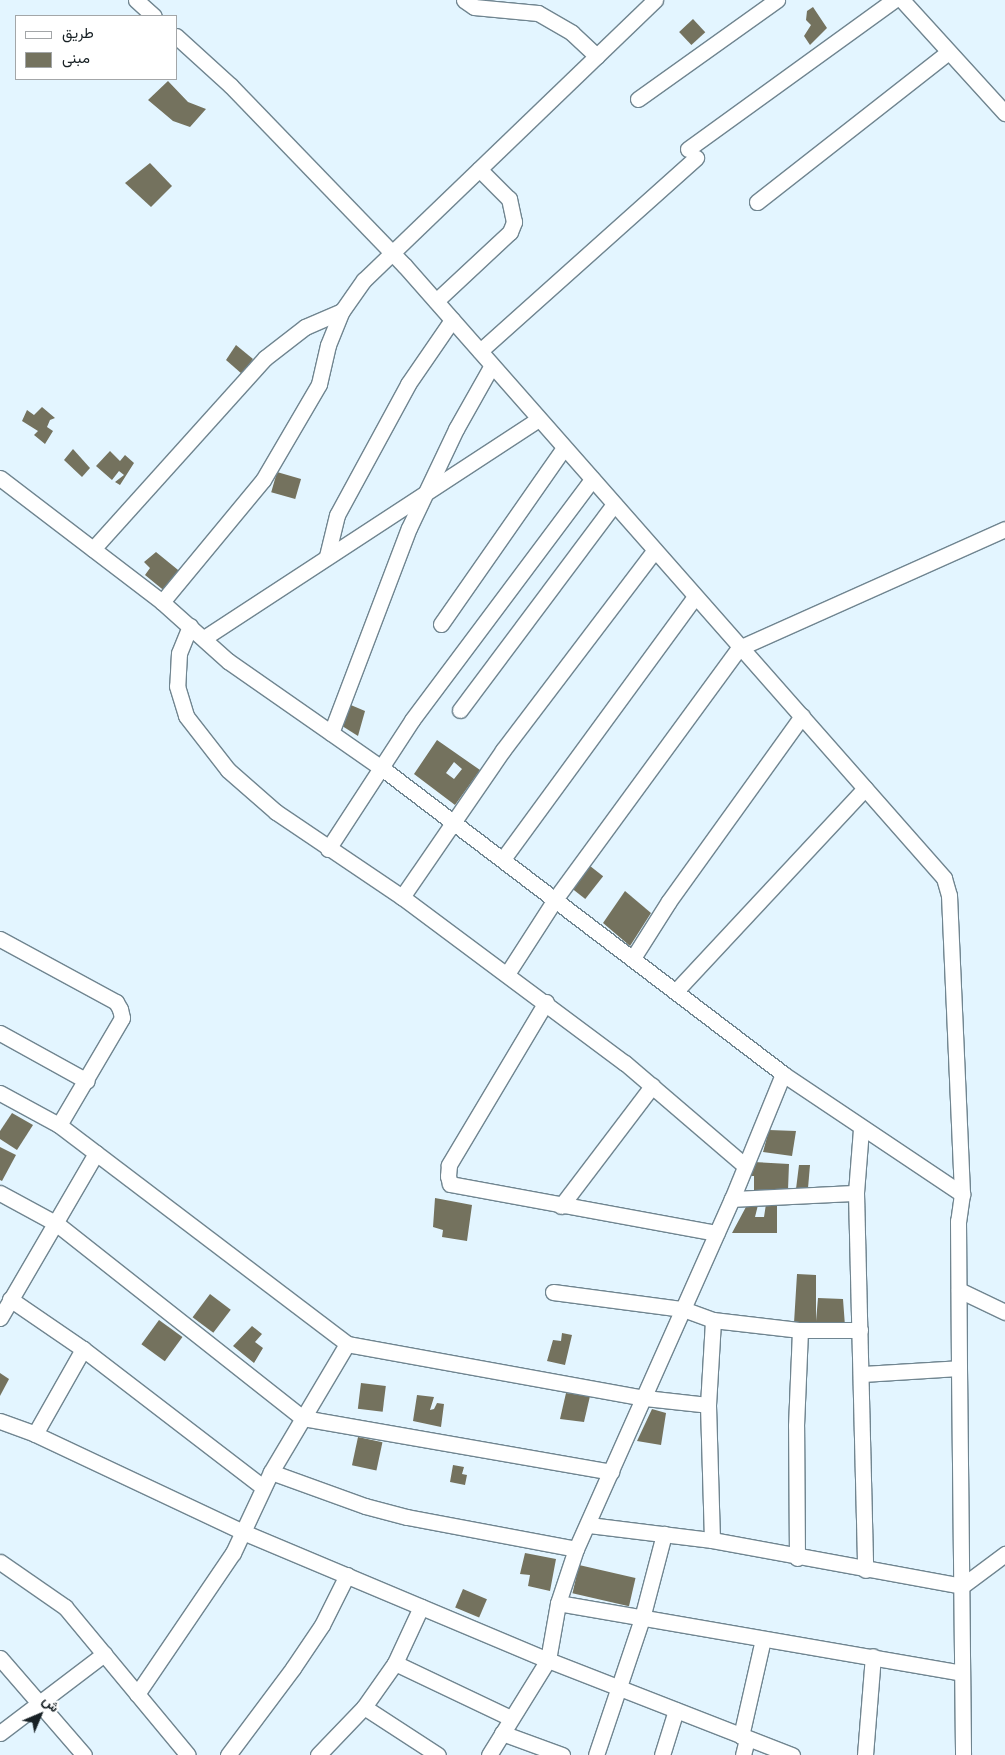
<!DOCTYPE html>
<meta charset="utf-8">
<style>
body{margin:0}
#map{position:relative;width:1005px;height:1755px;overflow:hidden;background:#e3f5ff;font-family:"Source Sans 3",Vazirmatn,sans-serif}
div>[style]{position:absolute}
.building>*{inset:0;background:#74725e;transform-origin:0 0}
.roads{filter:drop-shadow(1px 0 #708590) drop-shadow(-1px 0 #708590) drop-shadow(0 1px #708590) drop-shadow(0 -1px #708590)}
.minor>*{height:15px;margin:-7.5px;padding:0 7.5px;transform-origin:7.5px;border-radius:7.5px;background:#fff}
span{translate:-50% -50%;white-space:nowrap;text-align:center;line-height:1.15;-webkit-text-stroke:5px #fff;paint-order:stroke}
.legend{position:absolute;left:15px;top:15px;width:162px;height:65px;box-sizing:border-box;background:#fff;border:1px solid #a3a6a8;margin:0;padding:6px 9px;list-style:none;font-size:15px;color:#182125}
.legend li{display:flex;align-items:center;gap:10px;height:25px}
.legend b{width:25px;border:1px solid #a3a6a8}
.north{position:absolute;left:15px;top:1690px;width:50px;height:50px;-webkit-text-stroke:4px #fff;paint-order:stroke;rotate:45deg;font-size:14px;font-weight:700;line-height:20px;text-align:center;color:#182125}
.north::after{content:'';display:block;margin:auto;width:18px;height:22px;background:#182125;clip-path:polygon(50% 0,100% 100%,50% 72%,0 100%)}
</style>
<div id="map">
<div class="building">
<div style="clip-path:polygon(813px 7px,827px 28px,810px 45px,804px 36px,811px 25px,806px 20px,807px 11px)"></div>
<div style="left:693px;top:19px;width:18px;height:19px;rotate:47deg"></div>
<div style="clip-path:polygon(168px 81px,188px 102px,206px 109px,190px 127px,173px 121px,148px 100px)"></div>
<div style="clip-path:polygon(150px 163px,172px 186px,151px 207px,125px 183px)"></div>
<div style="clip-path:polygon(236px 345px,253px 359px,242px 374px,226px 360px)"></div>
<div style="clip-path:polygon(42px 407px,55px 418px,50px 420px,47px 427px,53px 431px,45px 444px,34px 435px,38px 431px,22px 421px,27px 410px,34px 415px)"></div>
<div style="clip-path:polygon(73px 449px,90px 468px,82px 477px,64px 460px)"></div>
<div style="clip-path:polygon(110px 451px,120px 461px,125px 455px,134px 463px,120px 485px,115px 482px,124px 475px,119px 471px,112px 480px,96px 466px)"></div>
<div style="left:277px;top:472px;width:25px;height:21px;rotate:16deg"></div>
<div style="clip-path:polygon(156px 552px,183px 574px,167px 593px,145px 575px,150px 568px,144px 562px)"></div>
<div style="clip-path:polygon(346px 703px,365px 711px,358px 736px,339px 724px)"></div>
<div style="clip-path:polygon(evenodd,437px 740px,480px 770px,455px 805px,414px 774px,437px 740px,454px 762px,462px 769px,454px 779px,446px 773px,454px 762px)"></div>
<div style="left:585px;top:862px;width:23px;height:29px;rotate:38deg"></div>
<div style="clip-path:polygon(625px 891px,651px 913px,630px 946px,603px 923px)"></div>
<div style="clip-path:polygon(12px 1113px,33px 1125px,17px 1150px,0 1139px,0 1131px)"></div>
<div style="clip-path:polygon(769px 1130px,796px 1131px,792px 1156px,763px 1152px)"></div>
<div style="clip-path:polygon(0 1147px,16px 1155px,2px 1181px,0 1180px)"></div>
<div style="clip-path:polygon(753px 1162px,789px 1164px,788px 1190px,754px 1190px,754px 1176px,750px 1176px)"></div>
<div style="clip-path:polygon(799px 1165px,810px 1165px,808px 1188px,796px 1189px)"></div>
<div style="clip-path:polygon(435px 1198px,472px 1205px,467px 1241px,442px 1237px,443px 1230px,433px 1227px)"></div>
<div style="clip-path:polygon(766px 1204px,777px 1204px,777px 1233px,732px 1233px,747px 1205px,758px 1205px,755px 1217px,764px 1217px)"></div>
<div style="clip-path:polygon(797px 1274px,816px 1275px,816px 1321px,818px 1298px,843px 1299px,845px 1326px,794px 1323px)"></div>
<div style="left:210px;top:1294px;width:26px;height:29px;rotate:37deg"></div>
<div style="left:159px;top:1320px;width:29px;height:30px;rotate:36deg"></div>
<div style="clip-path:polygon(252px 1326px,262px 1334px,255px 1342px,263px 1348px,254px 1363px,233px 1346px)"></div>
<div style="clip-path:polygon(562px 1333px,572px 1335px,565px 1365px,547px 1361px,553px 1340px,561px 1341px)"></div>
<div style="clip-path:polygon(0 1373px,9px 1379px,0 1396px)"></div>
<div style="left:361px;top:1383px;width:25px;height:26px;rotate:7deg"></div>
<div style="clip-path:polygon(566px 1393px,590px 1396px,584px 1422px,560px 1419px)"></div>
<div style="clip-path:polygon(417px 1395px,434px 1397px,430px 1410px,434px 1409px,437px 1403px,444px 1404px,441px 1427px,413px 1421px)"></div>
<div style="clip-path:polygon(652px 1409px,666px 1413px,661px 1445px,637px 1441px)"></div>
<div style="left:358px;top:1437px;width:25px;height:29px;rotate:12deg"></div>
<div style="clip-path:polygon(453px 1465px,464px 1467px,462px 1474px,467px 1475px,465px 1485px,450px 1482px)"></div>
<div style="clip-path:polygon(525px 1553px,556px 1559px,550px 1591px,528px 1586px,530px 1575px,520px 1574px)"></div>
<div style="left:579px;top:1565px;width:58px;height:29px;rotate:13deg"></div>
<div style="left:463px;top:1589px;width:26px;height:20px;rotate:23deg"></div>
</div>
<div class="roads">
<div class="minor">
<div style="left:136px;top:0;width:24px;rotate:42deg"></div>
<div style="left:464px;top:0;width:12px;rotate:35deg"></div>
<div style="left:474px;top:7px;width:64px;rotate:5.4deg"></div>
<div style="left:538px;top:13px;width:39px;rotate:30deg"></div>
<div style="left:572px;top:33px;width:34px;rotate:43deg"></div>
<div style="left:902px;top:0;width:153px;rotate:47.7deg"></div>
<div style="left:176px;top:36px;width:74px;rotate:42.3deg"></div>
<div style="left:231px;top:86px;width:249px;rotate:46deg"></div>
<div style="left:404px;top:265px;width:817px;rotate:48.62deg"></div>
<div style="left:944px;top:878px;width:18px;rotate:74deg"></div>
<div style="left:949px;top:895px;width:299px;rotate:87.5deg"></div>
<div style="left:962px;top:1194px;width:27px;rotate:98deg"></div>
<div style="left:958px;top:1221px;width:147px;rotate:89.6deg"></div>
<div style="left:959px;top:1368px;width:387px;rotate:89.4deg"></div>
<div style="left:638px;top:99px;width:171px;rotate:-35.5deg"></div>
<div style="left:688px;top:149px;width:254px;rotate:-35.9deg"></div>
<div style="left:757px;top:202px;width:243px;rotate:-38.1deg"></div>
<div style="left:436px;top:301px;width:101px;rotate:-43deg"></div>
<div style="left:510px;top:232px;width:11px;rotate:-68deg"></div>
<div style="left:514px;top:222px;width:24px;rotate:-102deg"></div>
<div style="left:509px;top:199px;width:42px;rotate:-135deg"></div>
<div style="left:480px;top:351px;width:290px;rotate:-41.8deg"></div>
<div style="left:0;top:478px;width:204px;rotate:37.4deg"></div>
<div style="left:162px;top:602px;width:89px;rotate:41.8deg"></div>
<div style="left:228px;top:661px;width:194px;rotate:34.9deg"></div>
<div style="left:387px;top:772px;width:498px;rotate:37.3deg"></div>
<div style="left:783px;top:1074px;width:216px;rotate:33.8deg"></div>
<div style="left:93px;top:549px;width:257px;rotate:-48deg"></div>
<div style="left:265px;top:358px;width:51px;rotate:-37.8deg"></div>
<div style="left:305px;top:327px;width:40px;rotate:-23.4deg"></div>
<div style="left:327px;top:556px;width:42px;rotate:-76.3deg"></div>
<div style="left:337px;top:515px;width:149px;rotate:-61.5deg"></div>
<div style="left:408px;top:384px;width:78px;rotate:-55.5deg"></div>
<div style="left:162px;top:602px;width:158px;rotate:-50.4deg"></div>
<div style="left:263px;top:480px;width:111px;rotate:-59.7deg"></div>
<div style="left:319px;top:384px;width:40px;rotate:-77deg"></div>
<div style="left:328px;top:345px;width:37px;rotate:-68deg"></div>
<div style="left:342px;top:311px;width:38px;rotate:-55deg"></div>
<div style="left:364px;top:280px;width:404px;rotate:-43.9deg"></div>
<div style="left:441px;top:624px;width:215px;rotate:-55.1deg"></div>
<div style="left:190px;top:626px;width:29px;rotate:112deg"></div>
<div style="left:179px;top:653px;width:33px;rotate:93deg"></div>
<div style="left:177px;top:686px;width:31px;rotate:73deg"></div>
<div style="left:186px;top:716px;width:68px;rotate:52.1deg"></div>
<div style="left:228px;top:770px;width:64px;rotate:41.2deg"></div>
<div style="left:276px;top:812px;width:152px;rotate:34deg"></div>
<div style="left:402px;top:897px;width:278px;rotate:36.7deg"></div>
<div style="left:625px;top:1063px;width:157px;rotate:40.6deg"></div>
<div style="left:204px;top:638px;width:400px;rotate:-33.2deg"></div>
<div style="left:460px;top:710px;width:257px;rotate:-53.2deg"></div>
<div style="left:331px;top:733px;width:219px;rotate:-69.2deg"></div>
<div style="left:409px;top:528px;width:110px;rotate:-64.6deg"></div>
<div style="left:456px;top:429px;width:73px;rotate:-60.6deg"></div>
<div style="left:328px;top:849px;width:154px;rotate:-56.9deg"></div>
<div style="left:412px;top:720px;width:301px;rotate:-53.2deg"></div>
<div style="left:503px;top:859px;width:325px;rotate:-53.8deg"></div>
<div style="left:402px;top:897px;width:178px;rotate:-55.5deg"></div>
<div style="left:503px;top:750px;width:250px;rotate:-52.8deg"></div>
<div style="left:0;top:939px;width:132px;rotate:28.5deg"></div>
<div style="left:116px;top:1002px;width:8px;rotate:60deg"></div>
<div style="left:120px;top:1009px;width:9px;rotate:77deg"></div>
<div style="left:122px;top:1018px;width:124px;rotate:120.5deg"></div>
<div style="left:633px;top:958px;width:67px;rotate:-57.7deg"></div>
<div style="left:669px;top:901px;width:228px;rotate:-54.3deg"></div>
<div style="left:507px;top:974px;width:90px;rotate:-57.2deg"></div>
<div style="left:556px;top:898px;width:310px;rotate:-53.8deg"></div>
<div style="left:739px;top:648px;width:291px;rotate:-24.1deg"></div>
<div style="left:676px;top:991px;width:277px;rotate:-47deg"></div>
<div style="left:546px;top:1002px;width:190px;rotate:120.8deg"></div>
<div style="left:449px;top:1165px;width:11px;rotate:95deg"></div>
<div style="left:448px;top:1176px;width:8px;rotate:76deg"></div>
<div style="left:450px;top:1184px;width:271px;rotate:10.4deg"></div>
<div style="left:0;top:1033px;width:99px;rotate:28.9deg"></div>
<div style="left:0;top:1093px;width:67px;rotate:28.5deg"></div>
<div style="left:59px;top:1125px;width:362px;rotate:37.2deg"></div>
<div style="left:347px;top:1344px;width:303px;rotate:10.3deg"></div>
<div style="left:645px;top:1398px;width:63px;rotate:6.3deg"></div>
<div style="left:861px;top:1129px;width:64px;rotate:94.5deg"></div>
<div style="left:856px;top:1193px;width:377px;rotate:88.6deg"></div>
<div style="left:0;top:1193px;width:65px;rotate:28.5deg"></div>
<div style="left:57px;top:1224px;width:313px;rotate:38.3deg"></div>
<div style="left:303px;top:1418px;width:313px;rotate:9.9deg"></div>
<div style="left:732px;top:1199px;width:124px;rotate:-2.8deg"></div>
<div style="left:561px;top:1206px;width:151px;rotate:-52.8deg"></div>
<div style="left:959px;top:1290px;width:51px;rotate:25.6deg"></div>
<div style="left:553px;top:1292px;width:131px;rotate:7.5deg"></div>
<div style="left:683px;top:1309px;width:32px;rotate:20deg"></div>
<div style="left:713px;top:1320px;width:88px;rotate:6.6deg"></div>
<div style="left:800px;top:1330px;width:60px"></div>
<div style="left:10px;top:1299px;width:88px;rotate:34.4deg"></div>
<div style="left:83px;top:1349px;width:227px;rotate:37.5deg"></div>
<div style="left:0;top:1318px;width:191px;rotate:-59.8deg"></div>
<div style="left:862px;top:1374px;width:97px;rotate:-3.5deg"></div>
<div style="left:0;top:1421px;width:37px;rotate:20deg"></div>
<div style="left:35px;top:1434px;width:230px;rotate:25.2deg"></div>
<div style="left:243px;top:1532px;width:331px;rotate:22.8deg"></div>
<div style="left:548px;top:1660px;width:262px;rotate:21.3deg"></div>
<div style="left:35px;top:1434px;width:98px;rotate:-60.5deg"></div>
<div style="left:271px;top:1472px;width:100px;rotate:19.9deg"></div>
<div style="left:365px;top:1506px;width:43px;rotate:14.7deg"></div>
<div style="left:407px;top:1517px;width:172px;rotate:10.7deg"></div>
<div style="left:589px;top:1525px;width:124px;rotate:7deg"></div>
<div style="left:712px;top:1540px;width:254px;rotate:10.4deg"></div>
<div style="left:962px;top:1586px;width:54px;rotate:-36.7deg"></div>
<div style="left:712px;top:1540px;width:135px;rotate:-91.7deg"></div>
<div style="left:708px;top:1405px;width:85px;rotate:-86.6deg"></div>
<div style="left:797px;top:1558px;width:132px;rotate:-90.4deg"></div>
<div style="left:796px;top:1426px;width:96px;rotate:-87.6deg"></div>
<div style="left:0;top:1562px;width:79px;rotate:34.7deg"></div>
<div style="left:65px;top:1607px;width:192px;rotate:50.3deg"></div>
<div style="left:558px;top:1603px;width:410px;rotate:9.8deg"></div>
<div style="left:0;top:1658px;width:128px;rotate:49.1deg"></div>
<div style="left:395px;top:1663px;width:128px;rotate:25.4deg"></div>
<div style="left:137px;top:1694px;width:171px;rotate:-55.8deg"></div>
<div style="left:233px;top:1553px;width:89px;rotate:-64.9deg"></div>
<div style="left:271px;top:1472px;width:149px;rotate:-59.3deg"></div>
<div style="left:364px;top:1707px;width:88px;rotate:33deg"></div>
<div style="left:0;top:1733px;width:131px;rotate:-37.2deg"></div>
<div style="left:502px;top:1733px;width:64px;rotate:20.1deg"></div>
<div style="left:741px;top:1736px;width:99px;rotate:-77.2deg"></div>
<div style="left:228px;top:1755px;width:109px;rotate:-53.2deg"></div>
<div style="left:293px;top:1668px;width:52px;rotate:-56deg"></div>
<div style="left:322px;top:1625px;width:56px;rotate:-63.4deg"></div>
<div style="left:318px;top:1755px;width:66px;rotate:-46.2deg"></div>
<div style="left:364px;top:1707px;width:54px;rotate:-54.8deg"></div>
<div style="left:395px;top:1663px;width:62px;rotate:-65.1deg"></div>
<div style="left:489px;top:1755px;width:112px;rotate:-58.2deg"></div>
<div style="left:548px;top:1660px;width:58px;rotate:-80deg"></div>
<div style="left:558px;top:1603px;width:57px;rotate:-71.6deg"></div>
<div style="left:576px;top:1549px;width:383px;rotate:-66deg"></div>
<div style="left:732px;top:1199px;width:135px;rotate:-67.8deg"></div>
<div style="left:596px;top:1755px;width:145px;rotate:-71.4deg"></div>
<div style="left:642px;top:1618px;width:87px;rotate:-75.3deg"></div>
<div style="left:662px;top:1755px;width:47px;rotate:-72.7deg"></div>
<div style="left:743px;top:1755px;width:16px;rotate:-76deg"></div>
<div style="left:865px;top:1755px;width:99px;rotate:-85.4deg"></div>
</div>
</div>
<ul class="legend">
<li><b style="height:6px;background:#fff"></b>طريق</li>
<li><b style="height:14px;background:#74725e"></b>مبنى</li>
</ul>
<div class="north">ش</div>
</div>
